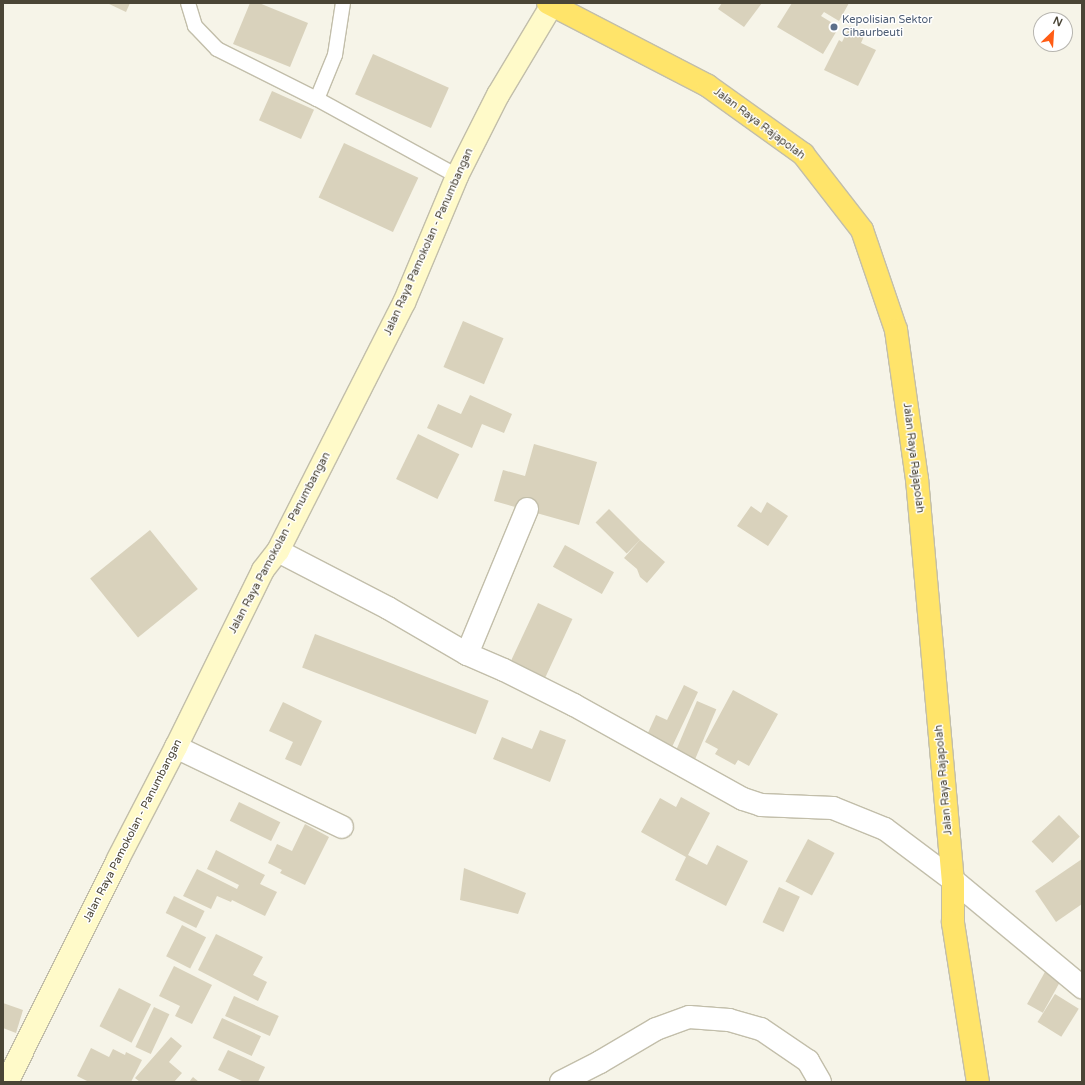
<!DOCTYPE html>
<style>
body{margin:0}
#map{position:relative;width:1085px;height:1085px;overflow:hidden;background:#f6f4e8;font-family:"Varela Round",sans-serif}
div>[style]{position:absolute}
.building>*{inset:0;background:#d9d2bc;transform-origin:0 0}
.roads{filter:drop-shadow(1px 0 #c2beaa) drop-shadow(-1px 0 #c2beaa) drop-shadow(0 1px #c2beaa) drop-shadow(0 -1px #c2beaa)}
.lane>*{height:14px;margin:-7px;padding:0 7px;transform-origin:7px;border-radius:7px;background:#fff}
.street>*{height:22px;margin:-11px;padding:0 11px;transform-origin:11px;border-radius:11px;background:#fff}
.secondary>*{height:22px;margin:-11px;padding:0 11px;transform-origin:11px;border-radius:11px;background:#fffac9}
.highway>*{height:22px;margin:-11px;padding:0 11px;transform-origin:11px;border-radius:11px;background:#ffe46a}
.dots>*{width:11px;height:11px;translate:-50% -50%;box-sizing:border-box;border:2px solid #fff;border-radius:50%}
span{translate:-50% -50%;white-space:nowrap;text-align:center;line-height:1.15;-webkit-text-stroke:3px #fff;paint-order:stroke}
.service-label{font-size:11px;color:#4e5e75}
.left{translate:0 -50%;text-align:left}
.street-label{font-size:11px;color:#4a4536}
.frame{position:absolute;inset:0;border:4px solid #4a4536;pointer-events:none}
.north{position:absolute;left:1033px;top:12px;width:40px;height:40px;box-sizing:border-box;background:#fff;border:1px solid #b7b5af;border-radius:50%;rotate:25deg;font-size:11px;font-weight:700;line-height:16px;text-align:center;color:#4a4536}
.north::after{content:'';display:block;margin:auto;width:14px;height:18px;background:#ff5d16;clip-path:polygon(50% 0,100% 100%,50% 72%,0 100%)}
</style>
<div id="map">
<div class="building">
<div style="clip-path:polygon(107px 3px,130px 3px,126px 12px)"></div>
<div style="clip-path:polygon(250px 3px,259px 3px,308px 23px,290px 67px,233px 44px)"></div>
<div style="clip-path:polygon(722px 3px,762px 3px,744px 27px,718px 9px)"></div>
<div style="clip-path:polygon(792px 3px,849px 3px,839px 21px,824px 12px,821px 16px,839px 27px,823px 54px,777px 27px)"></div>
<div style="clip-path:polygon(850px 26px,865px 34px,861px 43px,876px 50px,858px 86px,824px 70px,839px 40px,842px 42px)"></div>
<div style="left:373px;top:54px;width:83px;height:44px;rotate:24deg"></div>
<div style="left:272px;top:91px;width:46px;height:32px;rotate:24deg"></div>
<div style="left:344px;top:143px;width:82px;height:60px;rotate:25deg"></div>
<div style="left:463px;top:321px;width:44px;height:50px;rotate:23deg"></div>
<div style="clip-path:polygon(470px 395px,512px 414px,504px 433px,482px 424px,472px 448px,427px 428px,438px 404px,461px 414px)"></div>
<div style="left:418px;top:434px;width:46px;height:50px;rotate:26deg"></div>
<div style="clip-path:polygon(534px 444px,597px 462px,579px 525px,494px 501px,503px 470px,525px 476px)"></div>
<div style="clip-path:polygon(767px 502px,788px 516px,768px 546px,737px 526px,751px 506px,761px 513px)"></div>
<div style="left:609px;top:509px;width:44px;height:19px;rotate:45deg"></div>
<div style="left:150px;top:530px;width:76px;height:77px;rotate:51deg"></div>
<div style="clip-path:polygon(640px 540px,665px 562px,647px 583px,640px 577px,637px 569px,624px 558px)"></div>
<div style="left:565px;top:545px;width:56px;height:25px;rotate:29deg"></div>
<div style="left:538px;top:603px;width:38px;height:66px;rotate:25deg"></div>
<div style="left:315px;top:634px;width:186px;height:36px;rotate:21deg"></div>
<div style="clip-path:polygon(684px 685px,698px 692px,672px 747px,647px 735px,656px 715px,667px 720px)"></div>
<div style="clip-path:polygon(733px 690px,778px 714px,749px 766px,738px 760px,735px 765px,715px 754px,718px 749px,705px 742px)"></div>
<div style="left:697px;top:701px;width:21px;height:55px;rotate:23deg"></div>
<div style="clip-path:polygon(283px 702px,322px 721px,301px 766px,285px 759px,293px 742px,269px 731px)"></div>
<div style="clip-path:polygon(540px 730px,566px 740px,550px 782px,493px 759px,502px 737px,532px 749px)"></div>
<div style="clip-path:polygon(681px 797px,710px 813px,688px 855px,707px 865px,717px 845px,748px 861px,726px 906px,675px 880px,686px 857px,641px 832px,660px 798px,676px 807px)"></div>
<div style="left:239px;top:802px;width:46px;height:21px;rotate:26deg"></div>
<div style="left:1059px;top:815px;width:30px;height:38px;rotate:46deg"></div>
<div style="clip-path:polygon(305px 824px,329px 837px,305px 885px,280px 873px,282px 870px,268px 863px,277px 844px,292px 851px)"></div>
<div style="left:808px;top:839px;width:30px;height:48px;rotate:28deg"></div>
<div style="clip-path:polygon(216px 850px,265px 875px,260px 884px,277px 892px,265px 916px,232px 900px,231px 902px,217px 896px,211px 909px,183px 896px,197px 869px,237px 889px,239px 885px,207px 869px)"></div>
<div style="clip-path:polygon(1082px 859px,1082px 904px,1056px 922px,1035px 891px)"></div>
<div style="clip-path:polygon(464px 868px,526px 893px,518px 914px,460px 900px)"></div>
<div style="left:779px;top:887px;width:23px;height:39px;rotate:25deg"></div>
<div style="left:174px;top:896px;width:34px;height:19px;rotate:26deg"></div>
<div style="left:182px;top:925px;width:27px;height:35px;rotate:27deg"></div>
<div style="clip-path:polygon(216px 934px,263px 957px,253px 975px,267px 982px,258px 1001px,198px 970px)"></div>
<div style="clip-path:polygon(174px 966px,212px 985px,192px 1024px,175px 1016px,180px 1006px,159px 996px)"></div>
<div style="left:1046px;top:970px;width:18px;height:39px;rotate:29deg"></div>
<div style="left:119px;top:988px;width:36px;height:43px;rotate:27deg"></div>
<div style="left:1055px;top:994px;width:28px;height:33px;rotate:32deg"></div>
<div style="left:234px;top:996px;width:49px;height:22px;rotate:24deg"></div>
<div style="clip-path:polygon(3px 1003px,23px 1010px,16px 1033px,3px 1028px)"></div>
<div style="left:154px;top:1007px;width:17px;height:44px;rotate:25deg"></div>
<div style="left:222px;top:1018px;width:43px;height:22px;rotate:25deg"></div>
<div style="clip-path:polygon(171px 1037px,182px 1046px,169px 1062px,182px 1073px,174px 1082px,140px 1082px,135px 1078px)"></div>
<div style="clip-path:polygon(91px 1048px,109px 1057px,113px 1049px,125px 1055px,126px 1052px,142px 1060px,131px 1082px,89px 1082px,77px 1076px)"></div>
<div style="clip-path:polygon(228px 1050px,265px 1067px,258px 1082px,244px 1082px,218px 1070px)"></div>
<div style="clip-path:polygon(193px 1077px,199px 1082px,189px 1082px)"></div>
</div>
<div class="roads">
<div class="lane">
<div style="left:188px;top:3px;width:24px;rotate:73deg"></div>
<div style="left:195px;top:26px;width:32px;rotate:46deg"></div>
<div style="left:217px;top:49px;width:112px;rotate:26.6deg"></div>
<div style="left:317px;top:99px;width:48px;rotate:-67.8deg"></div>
<div style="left:335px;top:55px;width:53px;rotate:-81.3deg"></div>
<div style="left:317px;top:99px;width:160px;rotate:28.8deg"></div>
</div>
<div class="street">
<div style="left:278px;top:551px;width:124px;rotate:27.4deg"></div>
<div style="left:388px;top:608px;width:91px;rotate:30.2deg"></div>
<div style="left:467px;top:654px;width:40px;rotate:23.4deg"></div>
<div style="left:504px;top:670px;width:78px;rotate:26.6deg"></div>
<div style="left:574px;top:705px;width:193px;rotate:29.1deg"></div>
<div style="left:743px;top:799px;width:19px;rotate:18deg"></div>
<div style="left:761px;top:805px;width:72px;rotate:2.4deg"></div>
<div style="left:833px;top:808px;width:56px;rotate:22deg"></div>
<div style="left:885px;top:829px;width:85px;rotate:36.9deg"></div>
<div style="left:953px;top:880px;width:168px;rotate:39.7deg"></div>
<div style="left:467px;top:654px;width:157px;rotate:-67.5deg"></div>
<div style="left:176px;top:747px;width:184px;rotate:25.7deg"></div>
<div style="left:561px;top:1082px;width:44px;rotate:-27.1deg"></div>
<div style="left:600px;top:1062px;width:65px;rotate:-30.5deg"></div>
<div style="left:656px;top:1029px;width:35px;rotate:-20deg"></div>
<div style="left:689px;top:1017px;width:40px;rotate:4.3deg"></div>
<div style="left:729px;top:1020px;width:33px;rotate:16deg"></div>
<div style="left:761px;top:1029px;width:57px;rotate:34.2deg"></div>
<div style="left:808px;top:1061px;width:24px;rotate:60deg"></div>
</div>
<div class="secondary">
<div style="left:7px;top:1082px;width:249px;rotate:-63.5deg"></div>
<div style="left:118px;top:859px;width:126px;rotate:-62.6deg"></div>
<div style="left:176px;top:747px;width:197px;rotate:-63.8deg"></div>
<div style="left:263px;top:570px;width:24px;rotate:-52deg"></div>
<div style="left:278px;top:551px;width:278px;rotate:-63.1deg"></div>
<div style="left:404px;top:303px;width:138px;rotate:-67.3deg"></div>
<div style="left:457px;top:176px;width:91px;rotate:-63.2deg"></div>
<div style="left:498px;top:95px;width:107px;rotate:-59.1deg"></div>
</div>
<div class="highway">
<div style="left:548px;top:3px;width:180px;rotate:27.4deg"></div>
<div style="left:708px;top:86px;width:117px;rotate:35.6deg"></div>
<div style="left:803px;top:154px;width:96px;rotate:52.2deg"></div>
<div style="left:862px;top:230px;width:106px;rotate:71.2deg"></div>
<div style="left:896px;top:330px;width:150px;rotate:82deg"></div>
<div style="left:917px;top:479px;width:403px;rotate:84.9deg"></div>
<div style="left:953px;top:880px;width:43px;rotate:90deg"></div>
<div style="left:953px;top:923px;width:161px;rotate:81.1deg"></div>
</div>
</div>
<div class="dots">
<div style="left:834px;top:27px;background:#5c6f8a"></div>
</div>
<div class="service-label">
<span class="left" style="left:842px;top:27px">Kepolisian Sektor<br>Cihaurbeuti</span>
</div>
<div class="street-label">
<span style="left:759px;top:124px;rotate:37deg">Jalan Raya Rajapolah</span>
<span style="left:429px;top:242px;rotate:-66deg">Jalan Raya Pamokolan - Panumbangan</span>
<span style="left:913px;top:458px;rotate:83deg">Jalan Raya Rajapolah</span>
<span style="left:280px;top:543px;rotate:-62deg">Jalan Raya Pamokolan - Panumbangan</span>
<span style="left:944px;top:780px;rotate:-95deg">Jalan Raya Rajapolah</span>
<span style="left:133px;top:831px;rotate:-63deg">Jalan Raya Pamokolan - Panumbangan</span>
</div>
<div class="frame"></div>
<div class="north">N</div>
</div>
